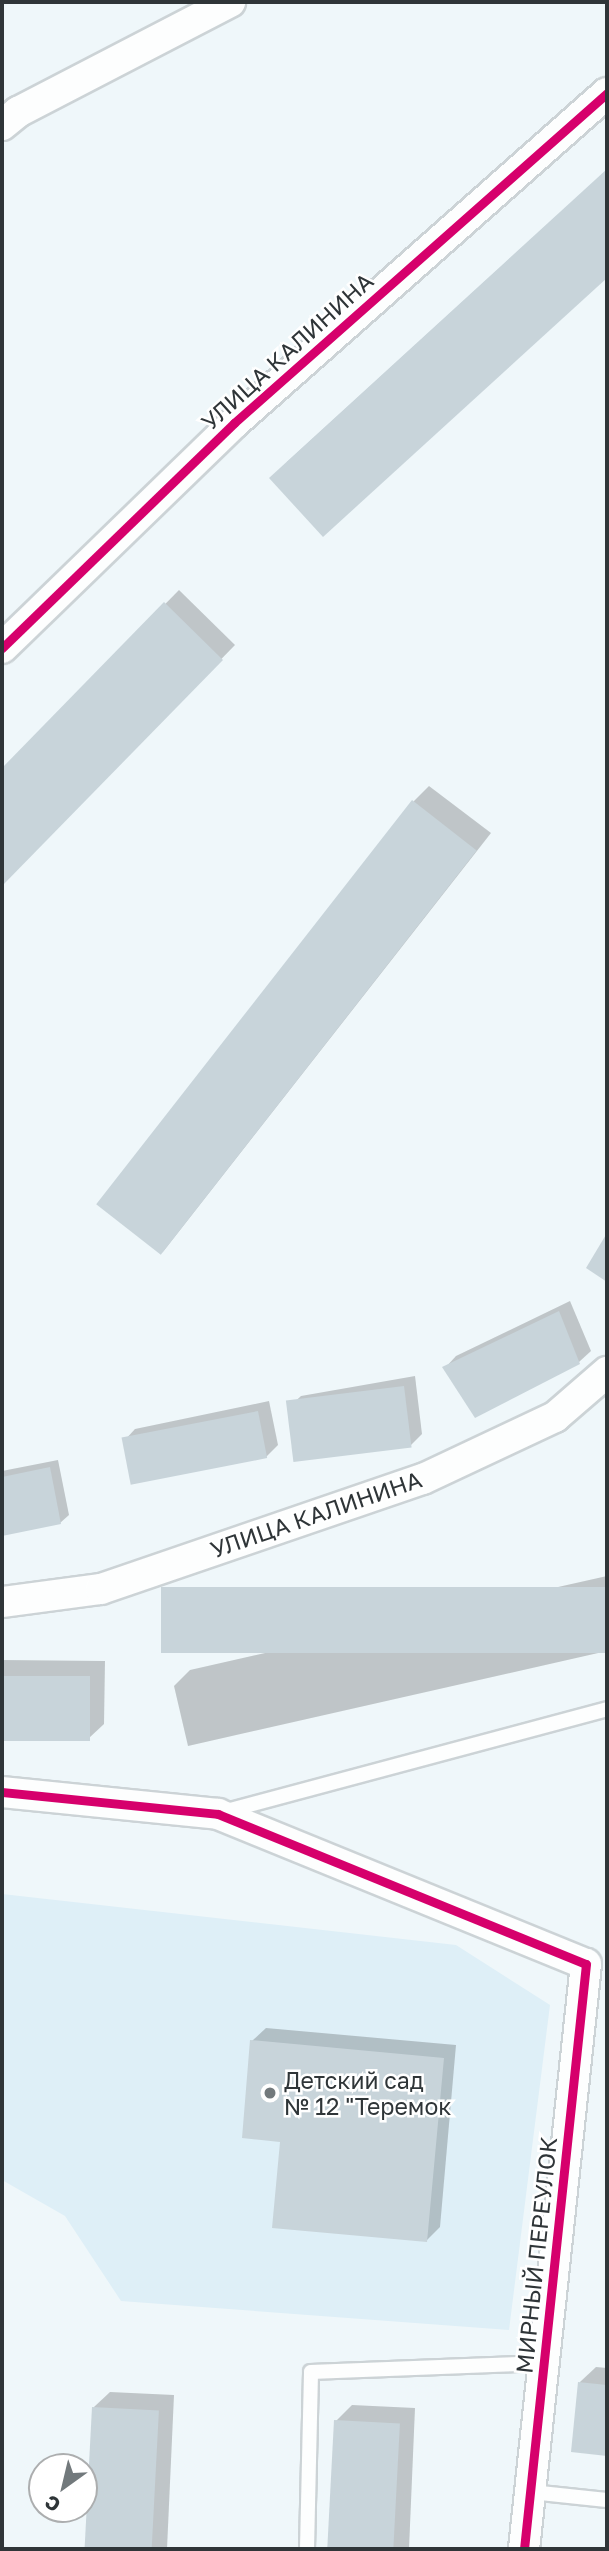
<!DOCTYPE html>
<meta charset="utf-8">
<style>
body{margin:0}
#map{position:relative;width:609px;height:2551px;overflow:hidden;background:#eff7fa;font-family:"Golos Text",sans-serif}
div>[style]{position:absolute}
.built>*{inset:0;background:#deeff7}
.shadow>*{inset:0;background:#0003}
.building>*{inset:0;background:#c8d4da;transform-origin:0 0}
.roads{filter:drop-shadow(2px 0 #ccd3d6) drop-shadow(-2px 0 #ccd3d6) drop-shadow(0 2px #ccd3d6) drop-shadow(0 -2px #ccd3d6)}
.service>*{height:14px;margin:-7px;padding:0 7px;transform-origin:7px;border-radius:7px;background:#fdfefe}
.minor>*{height:30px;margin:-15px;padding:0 15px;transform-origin:15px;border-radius:15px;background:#fdfefe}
.cycleway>*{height:9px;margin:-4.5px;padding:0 4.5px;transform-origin:4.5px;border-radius:4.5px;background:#d6006c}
.dots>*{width:19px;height:19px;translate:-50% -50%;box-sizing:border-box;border:4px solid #fff;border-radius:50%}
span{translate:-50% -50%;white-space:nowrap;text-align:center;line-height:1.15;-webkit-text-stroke:5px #fff;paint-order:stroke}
.street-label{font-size:23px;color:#2f3538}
.poi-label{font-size:23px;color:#2f3538}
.left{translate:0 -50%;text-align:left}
.frame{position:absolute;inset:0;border:4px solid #2f3538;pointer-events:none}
.north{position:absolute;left:28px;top:2453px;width:70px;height:70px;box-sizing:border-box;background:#fff;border:2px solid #acaeaf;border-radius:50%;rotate:214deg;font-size:19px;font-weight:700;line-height:28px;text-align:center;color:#2f3538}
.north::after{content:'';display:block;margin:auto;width:24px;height:32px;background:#72797c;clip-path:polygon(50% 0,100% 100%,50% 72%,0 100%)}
</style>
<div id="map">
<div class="built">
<div style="clip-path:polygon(2px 1894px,456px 1945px,550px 2005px,509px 2330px,121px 2301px,65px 2216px,2px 2180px)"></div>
</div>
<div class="shadow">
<div style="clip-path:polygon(607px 170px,607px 275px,323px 534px,287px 462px)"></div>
<div style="clip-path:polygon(179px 590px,235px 645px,2px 884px,2px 770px)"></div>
<div style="clip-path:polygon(429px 786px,491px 833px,162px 1253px,414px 801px)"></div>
<div style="clip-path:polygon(570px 1301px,591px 1351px,579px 1362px,445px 1368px,456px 1356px)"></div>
<div style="clip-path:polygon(415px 1376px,422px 1434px,411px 1445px,289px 1407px,301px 1396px)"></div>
<div style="clip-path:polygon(269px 1401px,278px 1445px,266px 1457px,124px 1441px,135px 1429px)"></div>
<div style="clip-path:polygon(58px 1460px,69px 1515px,60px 1523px,2px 1534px,2px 1471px)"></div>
<div style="clip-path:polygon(607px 1576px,607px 1651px,188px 1746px,174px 1686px,190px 1670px)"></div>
<div style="clip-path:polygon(2px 1660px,105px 1661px,104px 1724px,88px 1739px,2px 1739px)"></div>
<div style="clip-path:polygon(266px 2028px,456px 2045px,440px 2227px,427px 2240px,282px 2140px,252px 2041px)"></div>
<div style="clip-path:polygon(596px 2367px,607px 2368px,607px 2454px,573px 2451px,580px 2382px)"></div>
<div style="clip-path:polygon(110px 2392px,174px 2395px,167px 2549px,87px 2549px,94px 2407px)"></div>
<div style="clip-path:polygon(352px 2405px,415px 2408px,409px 2549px,330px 2549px,336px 2421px)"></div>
</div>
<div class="building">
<div style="clip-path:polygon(607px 169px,607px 278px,323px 537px,269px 478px)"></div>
<div style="clip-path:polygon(164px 602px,223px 660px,2px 886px,2px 768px)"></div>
<div style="left:412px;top:800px;width:82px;height:513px;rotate:38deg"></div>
<div style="clip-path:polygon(607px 1233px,607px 1282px,586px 1268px)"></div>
<div style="clip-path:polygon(559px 1311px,580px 1364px,475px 1418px,442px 1367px)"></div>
<div style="left:404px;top:1386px;width:62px;height:119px;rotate:83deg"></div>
<div style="left:258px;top:1411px;width:48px;height:139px;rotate:79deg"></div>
<div style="clip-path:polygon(50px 1467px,61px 1524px,2px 1536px,2px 1477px)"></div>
<div style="left:607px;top:1587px;width:66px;height:446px;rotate:90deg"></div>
<div style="left:2px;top:1676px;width:88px;height:65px"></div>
<div style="clip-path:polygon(250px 2040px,444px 2058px,427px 2242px,272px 2228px,280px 2142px,242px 2138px)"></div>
<div style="clip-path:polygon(578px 2382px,607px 2385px,607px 2456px,571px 2452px)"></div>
<div style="left:92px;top:2407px;width:67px;height:142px;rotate:3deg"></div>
<div style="left:334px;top:2420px;width:66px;height:129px;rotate:3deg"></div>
</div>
<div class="roads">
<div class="service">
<div style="left:223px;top:1812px;width:398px;rotate:-15deg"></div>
<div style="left:531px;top:2492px;width:76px;rotate:6deg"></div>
<div style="left:307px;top:2549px;width:177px;rotate:-88.7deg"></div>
<div style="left:311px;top:2372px;width:233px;rotate:-2.2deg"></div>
</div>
<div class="minor">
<div style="left:2px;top:125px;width:21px;rotate:-39deg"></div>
<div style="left:18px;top:112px;width:239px;rotate:-27.4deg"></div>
<div style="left:2px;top:648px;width:323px;rotate:-44.1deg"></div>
<div style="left:234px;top:423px;width:498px;rotate:-41.5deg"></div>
<div style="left:2px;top:1602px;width:100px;rotate:-7.5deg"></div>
<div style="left:101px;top:1589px;width:340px;rotate:-18.9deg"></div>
<div style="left:423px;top:1479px;width:146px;rotate:-25.2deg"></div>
<div style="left:555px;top:1417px;width:69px;rotate:-40.9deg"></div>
<div style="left:2px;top:1792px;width:217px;rotate:5.8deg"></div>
<div style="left:218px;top:1814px;width:397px;rotate:22.2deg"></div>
<div style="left:586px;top:1964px;width:588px;rotate:96.05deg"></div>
</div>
</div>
<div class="cycleway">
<div style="left:2px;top:648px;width:323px;rotate:-44.1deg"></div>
<div style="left:234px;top:423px;width:498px;rotate:-41.5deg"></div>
<div style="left:2px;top:1792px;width:217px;rotate:5.8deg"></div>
<div style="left:218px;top:1814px;width:397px;rotate:22.2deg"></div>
<div style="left:586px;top:1964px;width:588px;rotate:96.05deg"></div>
</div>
<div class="dots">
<div style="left:270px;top:2093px;background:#72797c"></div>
</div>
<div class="street-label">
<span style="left:287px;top:351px;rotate:-42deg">УЛИЦА КАЛИНИНА</span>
<span style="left:316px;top:1514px;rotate:-19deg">УЛИЦА КАЛИНИНА</span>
<span style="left:536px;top:2255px;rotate:-84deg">МИРНЫЙ ПЕРЕУЛОК</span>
</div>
<div class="poi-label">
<span class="left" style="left:284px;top:2093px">Детский сад<br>№ 12 "Теремок</span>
</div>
<div class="frame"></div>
<div class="north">С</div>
</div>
